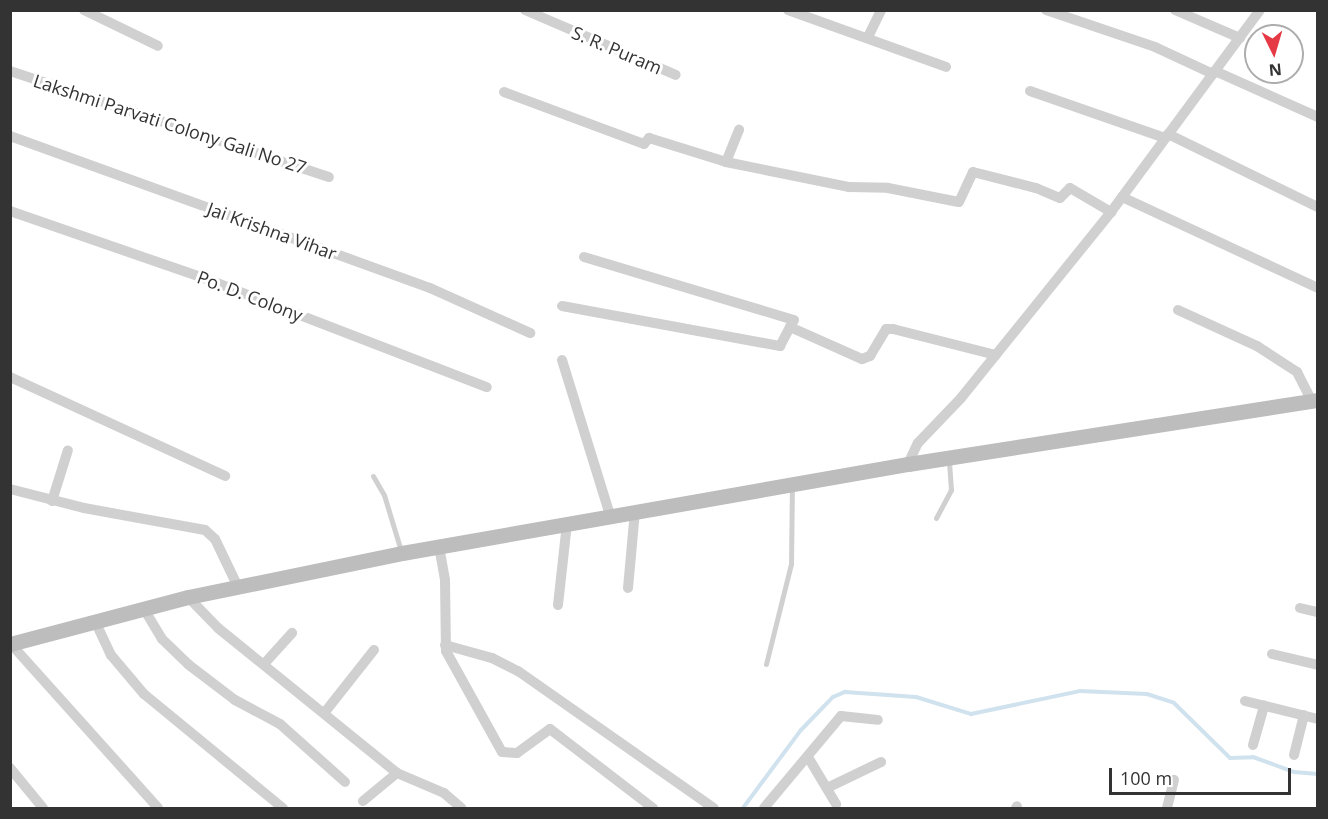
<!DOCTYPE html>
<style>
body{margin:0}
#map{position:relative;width:1328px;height:819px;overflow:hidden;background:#fff;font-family:"Open Sans",sans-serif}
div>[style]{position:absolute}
.stream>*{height:4px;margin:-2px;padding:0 2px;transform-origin:2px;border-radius:2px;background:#cfe2ee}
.lane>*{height:5px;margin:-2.5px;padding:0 2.5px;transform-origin:2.5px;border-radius:2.5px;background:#d0d0d0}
.street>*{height:10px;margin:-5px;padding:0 5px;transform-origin:5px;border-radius:5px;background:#d0d0d0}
.secondary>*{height:15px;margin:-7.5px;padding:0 7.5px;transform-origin:7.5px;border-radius:7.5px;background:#bdbdbd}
span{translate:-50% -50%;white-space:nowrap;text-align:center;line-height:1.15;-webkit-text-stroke:6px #fff;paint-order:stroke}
.street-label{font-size:18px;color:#333}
.frame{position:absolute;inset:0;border:12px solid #333;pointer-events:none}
.north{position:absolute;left:1244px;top:24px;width:60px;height:60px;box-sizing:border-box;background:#fff;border:2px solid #adadad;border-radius:50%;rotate:175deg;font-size:16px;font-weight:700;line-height:24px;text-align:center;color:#333}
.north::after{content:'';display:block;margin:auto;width:21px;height:27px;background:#e63946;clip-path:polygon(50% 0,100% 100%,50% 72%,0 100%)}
.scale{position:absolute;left:1109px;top:768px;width:182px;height:27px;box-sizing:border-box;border:3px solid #333;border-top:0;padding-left:8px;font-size:18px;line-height:21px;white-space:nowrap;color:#333;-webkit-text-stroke:4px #fff;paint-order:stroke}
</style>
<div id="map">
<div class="stream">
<div style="left:743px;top:808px;width:97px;rotate:-53.4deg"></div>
<div style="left:801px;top:730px;width:46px;rotate:-45.9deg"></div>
<div style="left:833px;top:697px;width:13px;rotate:-23deg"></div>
<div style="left:845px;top:692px;width:71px;rotate:4deg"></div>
<div style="left:916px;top:697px;width:58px;rotate:17.2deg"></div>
<div style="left:971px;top:714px;width:111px;rotate:-11.9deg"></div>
<div style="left:1080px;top:691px;width:67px;rotate:2.6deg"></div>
<div style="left:1147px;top:694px;width:28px;rotate:18deg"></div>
<div style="left:1174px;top:703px;width:78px;rotate:44.5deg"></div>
<div style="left:1230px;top:758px;width:23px;rotate:-2deg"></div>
<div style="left:1253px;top:757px;width:44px;rotate:20.1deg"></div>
<div style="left:1294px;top:772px;width:24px;rotate:5deg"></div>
</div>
<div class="lane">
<div style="left:373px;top:476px;width:22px;rotate:60deg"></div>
<div style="left:384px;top:495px;width:59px;rotate:73.1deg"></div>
<div style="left:936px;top:518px;width:32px;rotate:-62deg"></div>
<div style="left:951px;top:490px;width:30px;rotate:-94deg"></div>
<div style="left:766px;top:664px;width:103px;rotate:-76deg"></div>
<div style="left:791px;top:564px;width:78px;rotate:-89.3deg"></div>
</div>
<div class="street">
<div style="left:84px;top:10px;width:82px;rotate:25.9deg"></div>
<div style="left:525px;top:10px;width:164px;rotate:23.3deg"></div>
<div style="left:788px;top:10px;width:168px;rotate:19.8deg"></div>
<div style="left:1046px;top:10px;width:115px;rotate:18.7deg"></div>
<div style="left:1155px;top:47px;width:64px;rotate:25deg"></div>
<div style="left:1175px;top:10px;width:71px;rotate:23.3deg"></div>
<div style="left:868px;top:37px;width:30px;rotate:-64deg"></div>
<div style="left:10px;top:71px;width:336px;rotate:18.4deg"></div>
<div style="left:1215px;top:71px;width:113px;rotate:24.1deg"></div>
<div style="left:1030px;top:91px;width:143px;rotate:19.2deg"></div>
<div style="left:504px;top:92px;width:149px;rotate:20.4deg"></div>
<div style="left:644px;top:144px;width:8px;rotate:-50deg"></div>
<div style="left:649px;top:138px;width:81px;rotate:17.3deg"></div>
<div style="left:726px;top:162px;width:126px;rotate:11.5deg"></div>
<div style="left:849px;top:187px;width:39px;rotate:1deg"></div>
<div style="left:888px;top:188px;width:72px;rotate:11.2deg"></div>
<div style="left:959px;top:202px;width:33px;rotate:-65deg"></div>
<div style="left:973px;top:172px;width:65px;rotate:14.3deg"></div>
<div style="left:1036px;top:188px;width:26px;rotate:23deg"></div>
<div style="left:1060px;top:198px;width:14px;rotate:-45deg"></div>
<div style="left:1070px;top:188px;width:48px;rotate:30.3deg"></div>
<div style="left:1168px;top:134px;width:167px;rotate:26deg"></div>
<div style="left:10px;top:136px;width:447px;rotate:19.9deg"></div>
<div style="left:430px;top:288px;width:110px;rotate:24.2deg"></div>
<div style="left:726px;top:162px;width:35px;rotate:-68deg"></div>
<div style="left:1122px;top:197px;width:216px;rotate:24.9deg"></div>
<div style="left:10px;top:211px;width:205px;rotate:19.1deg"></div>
<div style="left:204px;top:278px;width:303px;rotate:21.1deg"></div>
<div style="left:584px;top:257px;width:219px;rotate:16.7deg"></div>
<div style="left:794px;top:320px;width:8px;rotate:120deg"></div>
<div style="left:790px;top:327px;width:79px;rotate:24deg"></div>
<div style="left:862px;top:359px;width:9px;rotate:-21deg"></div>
<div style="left:870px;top:356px;width:31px;rotate:-59deg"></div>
<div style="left:886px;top:329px;width:7px"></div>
<div style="left:893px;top:329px;width:106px;rotate:14.2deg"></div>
<div style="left:562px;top:306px;width:222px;rotate:10.4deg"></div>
<div style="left:780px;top:346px;width:21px;rotate:-62deg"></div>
<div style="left:1178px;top:310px;width:87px;rotate:24.5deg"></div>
<div style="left:1257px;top:346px;width:48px;rotate:33deg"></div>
<div style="left:1297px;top:372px;width:33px;rotate:63deg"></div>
<div style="left:562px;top:360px;width:162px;rotate:72.8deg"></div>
<div style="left:10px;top:377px;width:237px;rotate:24.7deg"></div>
<div style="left:908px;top:464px;width:23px;rotate:-65deg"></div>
<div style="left:918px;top:443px;width:62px;rotate:-46.3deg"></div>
<div style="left:961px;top:398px;width:239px;rotate:-51.1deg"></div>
<div style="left:1111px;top:212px;width:251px;rotate:-53.6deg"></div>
<div style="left:10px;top:489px;width:76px;rotate:14.4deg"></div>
<div style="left:84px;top:508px;width:123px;rotate:10.3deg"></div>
<div style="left:205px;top:530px;width:13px;rotate:42deg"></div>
<div style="left:215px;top:539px;width:51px;rotate:64.4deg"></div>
<div style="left:52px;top:501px;width:53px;rotate:-72.6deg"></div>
<div style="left:439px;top:546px;width:35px;rotate:80deg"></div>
<div style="left:445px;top:580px;width:71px;rotate:89.2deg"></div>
<div style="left:446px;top:651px;width:115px;rotate:61deg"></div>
<div style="left:502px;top:752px;width:15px;rotate:4deg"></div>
<div style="left:517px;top:753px;width:41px;rotate:-36deg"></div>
<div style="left:550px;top:729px;width:130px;rotate:37.5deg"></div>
<div style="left:628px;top:588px;width:77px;rotate:-84.8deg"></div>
<div style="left:188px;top:597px;width:43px;rotate:45.9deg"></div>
<div style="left:218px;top:628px;width:230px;rotate:39deg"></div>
<div style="left:397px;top:773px;width:51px;rotate:23.1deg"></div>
<div style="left:444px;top:793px;width:23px;rotate:41deg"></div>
<div style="left:558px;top:605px;width:82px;rotate:-83.7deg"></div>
<div style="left:1300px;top:608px;width:18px;rotate:13deg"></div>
<div style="left:144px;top:609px;width:35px;rotate:59deg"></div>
<div style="left:162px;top:639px;width:37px;rotate:44deg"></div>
<div style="left:189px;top:665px;width:58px;rotate:37.3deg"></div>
<div style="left:235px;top:700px;width:51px;rotate:28.1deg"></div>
<div style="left:280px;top:724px;width:87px;rotate:41.7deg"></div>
<div style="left:95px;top:621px;width:38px;rotate:65deg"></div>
<div style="left:111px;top:655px;width:51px;rotate:49.8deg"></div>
<div style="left:144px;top:694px;width:180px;rotate:39.4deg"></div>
<div style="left:11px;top:644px;width:220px;rotate:48.1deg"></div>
<div style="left:445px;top:645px;width:49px;rotate:15.5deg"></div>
<div style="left:492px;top:658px;width:29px;rotate:27deg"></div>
<div style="left:518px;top:671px;width:239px;rotate:35deg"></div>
<div style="left:1272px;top:654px;width:47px;rotate:13.4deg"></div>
<div style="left:264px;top:664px;width:42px;rotate:-47.9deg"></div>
<div style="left:1245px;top:701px;width:75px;rotate:13.9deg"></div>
<div style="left:325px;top:712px;width:79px;rotate:-51.7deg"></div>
<div style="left:1253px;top:745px;width:41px;rotate:-74.2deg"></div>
<div style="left:1294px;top:755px;width:41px;rotate:-76deg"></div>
<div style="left:808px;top:757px;width:55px;rotate:59.2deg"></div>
<div style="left:10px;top:768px;width:52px;rotate:50.5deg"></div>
<div style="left:827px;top:788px;width:60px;rotate:-25.7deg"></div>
<div style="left:363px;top:801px;width:44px;rotate:-39.5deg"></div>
<div style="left:764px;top:808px;width:120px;rotate:-50.1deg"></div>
<div style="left:841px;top:716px;width:37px;rotate:6deg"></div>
<div style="left:1016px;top:808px;width:2px;rotate:-63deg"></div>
<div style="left:1167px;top:808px;width:29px;rotate:-76deg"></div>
</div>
<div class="secondary">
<div style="left:10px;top:644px;width:184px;rotate:-14.8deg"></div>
<div style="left:188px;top:597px;width:218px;rotate:-11.6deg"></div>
<div style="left:402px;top:553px;width:514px;rotate:-9.98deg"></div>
<div style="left:908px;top:464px;width:415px;rotate:-8.9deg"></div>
</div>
<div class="street-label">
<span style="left:617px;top:50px;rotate:23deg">S. R. Puram</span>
<span style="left:170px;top:124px;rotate:18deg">Lakshmi Parvati Colony Gali No 27</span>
<span style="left:272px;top:231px;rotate:20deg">Jai Krishna Vihar</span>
<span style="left:250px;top:296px;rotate:21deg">Po. D. Colony</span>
</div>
<div class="frame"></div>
<div class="north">N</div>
<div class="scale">100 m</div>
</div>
